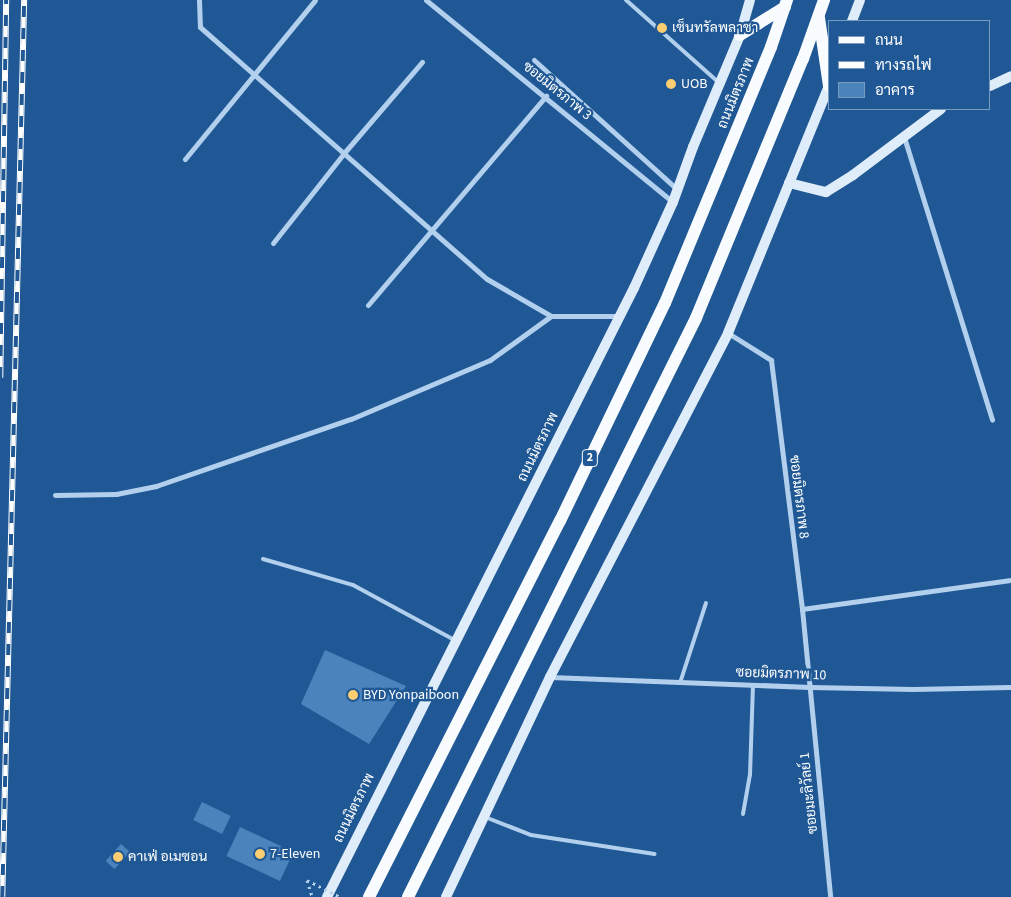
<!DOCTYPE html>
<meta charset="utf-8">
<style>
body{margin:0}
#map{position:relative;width:1011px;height:897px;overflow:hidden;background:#1f5894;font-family:"Source Sans 3",Sarabun,sans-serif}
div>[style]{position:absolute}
.building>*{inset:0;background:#4b84bd;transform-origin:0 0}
.path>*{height:3px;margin-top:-1.5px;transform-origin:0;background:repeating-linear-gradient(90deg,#b2d0ee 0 2.5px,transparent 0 6.5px)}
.lane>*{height:4px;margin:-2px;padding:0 2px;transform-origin:2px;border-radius:2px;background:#b2d0ee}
.street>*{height:5px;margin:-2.5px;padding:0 2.5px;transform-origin:2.5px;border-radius:2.5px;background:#b2d0ee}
.secondary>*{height:10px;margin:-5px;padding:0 5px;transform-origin:5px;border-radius:5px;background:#dfecfa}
.primary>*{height:12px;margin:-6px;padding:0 6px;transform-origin:6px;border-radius:6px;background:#f9fcff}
.rail>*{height:5.5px;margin-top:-2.75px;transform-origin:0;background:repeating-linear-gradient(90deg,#1f5894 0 11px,#fff 0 22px);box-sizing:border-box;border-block:1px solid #fff}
.path-bridge>*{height:3px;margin-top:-1.5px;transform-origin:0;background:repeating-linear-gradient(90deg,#b2d0ee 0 2.5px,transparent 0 6.5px)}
.dots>*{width:14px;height:14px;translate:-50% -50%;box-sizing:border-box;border:2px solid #1f5894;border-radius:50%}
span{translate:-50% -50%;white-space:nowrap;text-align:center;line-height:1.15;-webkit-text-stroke:4.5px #1f5894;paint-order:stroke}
.shield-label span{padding:1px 4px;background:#1f5894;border:1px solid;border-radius:4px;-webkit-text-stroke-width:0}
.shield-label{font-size:12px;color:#fff;font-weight:700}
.poi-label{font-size:14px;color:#fff}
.left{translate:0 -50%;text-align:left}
.street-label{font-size:14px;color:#fff}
.legend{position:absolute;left:828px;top:20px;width:162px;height:90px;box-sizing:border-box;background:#1f5894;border:1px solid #799bbf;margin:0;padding:6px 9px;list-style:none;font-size:15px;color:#fff}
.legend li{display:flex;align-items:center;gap:10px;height:25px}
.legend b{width:25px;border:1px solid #799bbf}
</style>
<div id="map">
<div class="building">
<div style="clip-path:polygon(325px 650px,406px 686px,369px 744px,301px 704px)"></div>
<div style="left:202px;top:802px;width:32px;height:20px;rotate:26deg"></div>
<div style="left:240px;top:827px;width:59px;height:32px;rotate:25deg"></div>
<div style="left:121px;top:844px;width:12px;height:23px;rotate:42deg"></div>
</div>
<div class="path">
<div style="left:307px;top:880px;width:17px;rotate:73deg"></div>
</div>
<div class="lane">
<div style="left:626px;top:0;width:123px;rotate:41.7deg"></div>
<div style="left:263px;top:559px;width:94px;rotate:16.1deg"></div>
<div style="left:353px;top:585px;width:117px;rotate:28.5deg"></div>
<div style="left:680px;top:683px;width:84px;rotate:-72deg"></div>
<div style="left:743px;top:814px;width:40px;rotate:-80deg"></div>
<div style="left:750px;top:775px;width:90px;rotate:-88.1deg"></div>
<div style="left:485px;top:817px;width:49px;rotate:21.4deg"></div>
<div style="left:531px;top:835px;width:125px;rotate:8.7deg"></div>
</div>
<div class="street">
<div style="left:199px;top:0;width:27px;rotate:88deg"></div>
<div style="left:200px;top:27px;width:382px;rotate:41.3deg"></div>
<div style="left:487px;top:279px;width:74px;rotate:30deg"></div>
<div style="left:551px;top:316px;width:68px"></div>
<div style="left:426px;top:0;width:319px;rotate:39.3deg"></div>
<div style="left:534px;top:60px;width:193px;rotate:42.1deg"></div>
<div style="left:904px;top:137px;width:296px;rotate:72.7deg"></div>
<div style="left:185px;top:159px;width:205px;rotate:-50.7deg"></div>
<div style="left:273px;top:243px;width:115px;rotate:-51.7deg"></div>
<div style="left:344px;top:153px;width:120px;rotate:-49.4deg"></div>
<div style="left:368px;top:305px;width:275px;rotate:-49.6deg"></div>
<div style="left:728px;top:333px;width:51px;rotate:32.1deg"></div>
<div style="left:771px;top:360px;width:251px;rotate:82.9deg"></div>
<div style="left:802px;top:609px;width:289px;rotate:84.4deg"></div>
<div style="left:55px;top:495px;width:61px;rotate:-0.9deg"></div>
<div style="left:116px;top:494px;width:41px;rotate:-11.3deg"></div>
<div style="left:156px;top:486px;width:206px;rotate:-19deg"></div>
<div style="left:351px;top:419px;width:151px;rotate:-23deg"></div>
<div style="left:490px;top:360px;width:75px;rotate:-35.8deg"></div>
<div style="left:802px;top:609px;width:211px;rotate:-7.9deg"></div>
<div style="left:550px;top:677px;width:260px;rotate:2.2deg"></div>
<div style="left:810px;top:687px;width:103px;rotate:1.1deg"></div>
<div style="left:913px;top:689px;width:98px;rotate:-1.2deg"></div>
</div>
<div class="secondary">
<div style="left:852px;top:21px;width:22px;rotate:-69deg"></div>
<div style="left:990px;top:86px;width:23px;rotate:-25deg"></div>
<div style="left:789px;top:183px;width:38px;rotate:14deg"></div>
<div style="left:826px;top:192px;width:32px;rotate:-32deg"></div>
<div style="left:853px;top:175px;width:110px;rotate:-36.9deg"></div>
<div style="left:327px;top:897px;width:682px;rotate:-63.25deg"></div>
<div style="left:634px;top:288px;width:94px;rotate:-65.6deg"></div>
<div style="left:673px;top:202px;width:59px;rotate:-70deg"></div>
<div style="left:693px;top:147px;width:121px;rotate:-67.2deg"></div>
<div style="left:740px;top:35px;width:36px;rotate:-74deg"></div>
<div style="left:446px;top:897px;width:243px;rotate:-64.7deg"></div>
<div style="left:550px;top:677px;width:387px;rotate:-62.6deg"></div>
<div style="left:728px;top:333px;width:270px;rotate:-67.8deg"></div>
</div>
<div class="primary">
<div style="left:819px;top:18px;width:69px;rotate:81.6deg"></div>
<div style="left:740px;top:35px;width:53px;rotate:-31.9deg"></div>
<div style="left:369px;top:897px;width:422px;rotate:-63.1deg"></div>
<div style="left:560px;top:521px;width:242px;rotate:-64.3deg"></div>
<div style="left:665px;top:303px;width:277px;rotate:-67.5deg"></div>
<div style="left:771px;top:47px;width:50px;rotate:-71.2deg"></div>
<div style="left:408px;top:897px;width:647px;rotate:-63.55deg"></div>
<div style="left:696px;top:318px;width:280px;rotate:-67.6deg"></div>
<div style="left:803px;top:59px;width:63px;rotate:-70.4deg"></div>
</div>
<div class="rail">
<div style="left:0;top:378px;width:378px;rotate:-89.1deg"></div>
<div style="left:2px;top:897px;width:897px;rotate:-88.6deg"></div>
</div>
<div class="path-bridge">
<div style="left:307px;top:880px;width:38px;rotate:27deg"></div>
</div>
<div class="dots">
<div style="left:662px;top:28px;background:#fccd71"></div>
<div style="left:671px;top:84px;background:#fccd71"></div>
<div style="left:353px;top:695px;background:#fccd71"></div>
<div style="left:260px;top:854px;background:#fccd71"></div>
<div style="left:118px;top:857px;background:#fccd71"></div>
</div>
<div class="shield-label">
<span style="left:590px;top:458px">2</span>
</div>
<div class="poi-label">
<span class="left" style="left:672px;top:28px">เซ็นทรัลพลาซา</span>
<span class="left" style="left:681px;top:84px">UOB</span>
<span class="left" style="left:363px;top:695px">BYD Yonpaiboon</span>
<span class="left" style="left:270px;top:854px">7-Eleven</span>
<span class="left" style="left:128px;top:857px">คาเฟ่ อเมซอน</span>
</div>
<div class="street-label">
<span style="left:557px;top:91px;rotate:39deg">ซอยมิตรภาพ 3</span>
<span style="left:736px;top:93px;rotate:-68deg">ถนนมิตรภาพ</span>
<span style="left:538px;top:447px;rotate:-64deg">ถนนมิตรภาพ</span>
<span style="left:799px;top:497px;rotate:83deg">ซอยมิตรภาพ 8</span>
<span style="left:781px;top:674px;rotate:2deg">ซอยมิตรภาพ 10</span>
<span style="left:809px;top:793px;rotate:-96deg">ซอยมะลิวัลย์ 1</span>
<span style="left:354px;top:808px;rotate:-64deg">ถนนมิตรภาพ</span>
</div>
<ul class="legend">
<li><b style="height:6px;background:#f9fcff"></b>ถนน</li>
<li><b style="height:6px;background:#fff"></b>ทางรถไฟ</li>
<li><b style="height:14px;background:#4b84bd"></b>อาคาร</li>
</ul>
</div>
